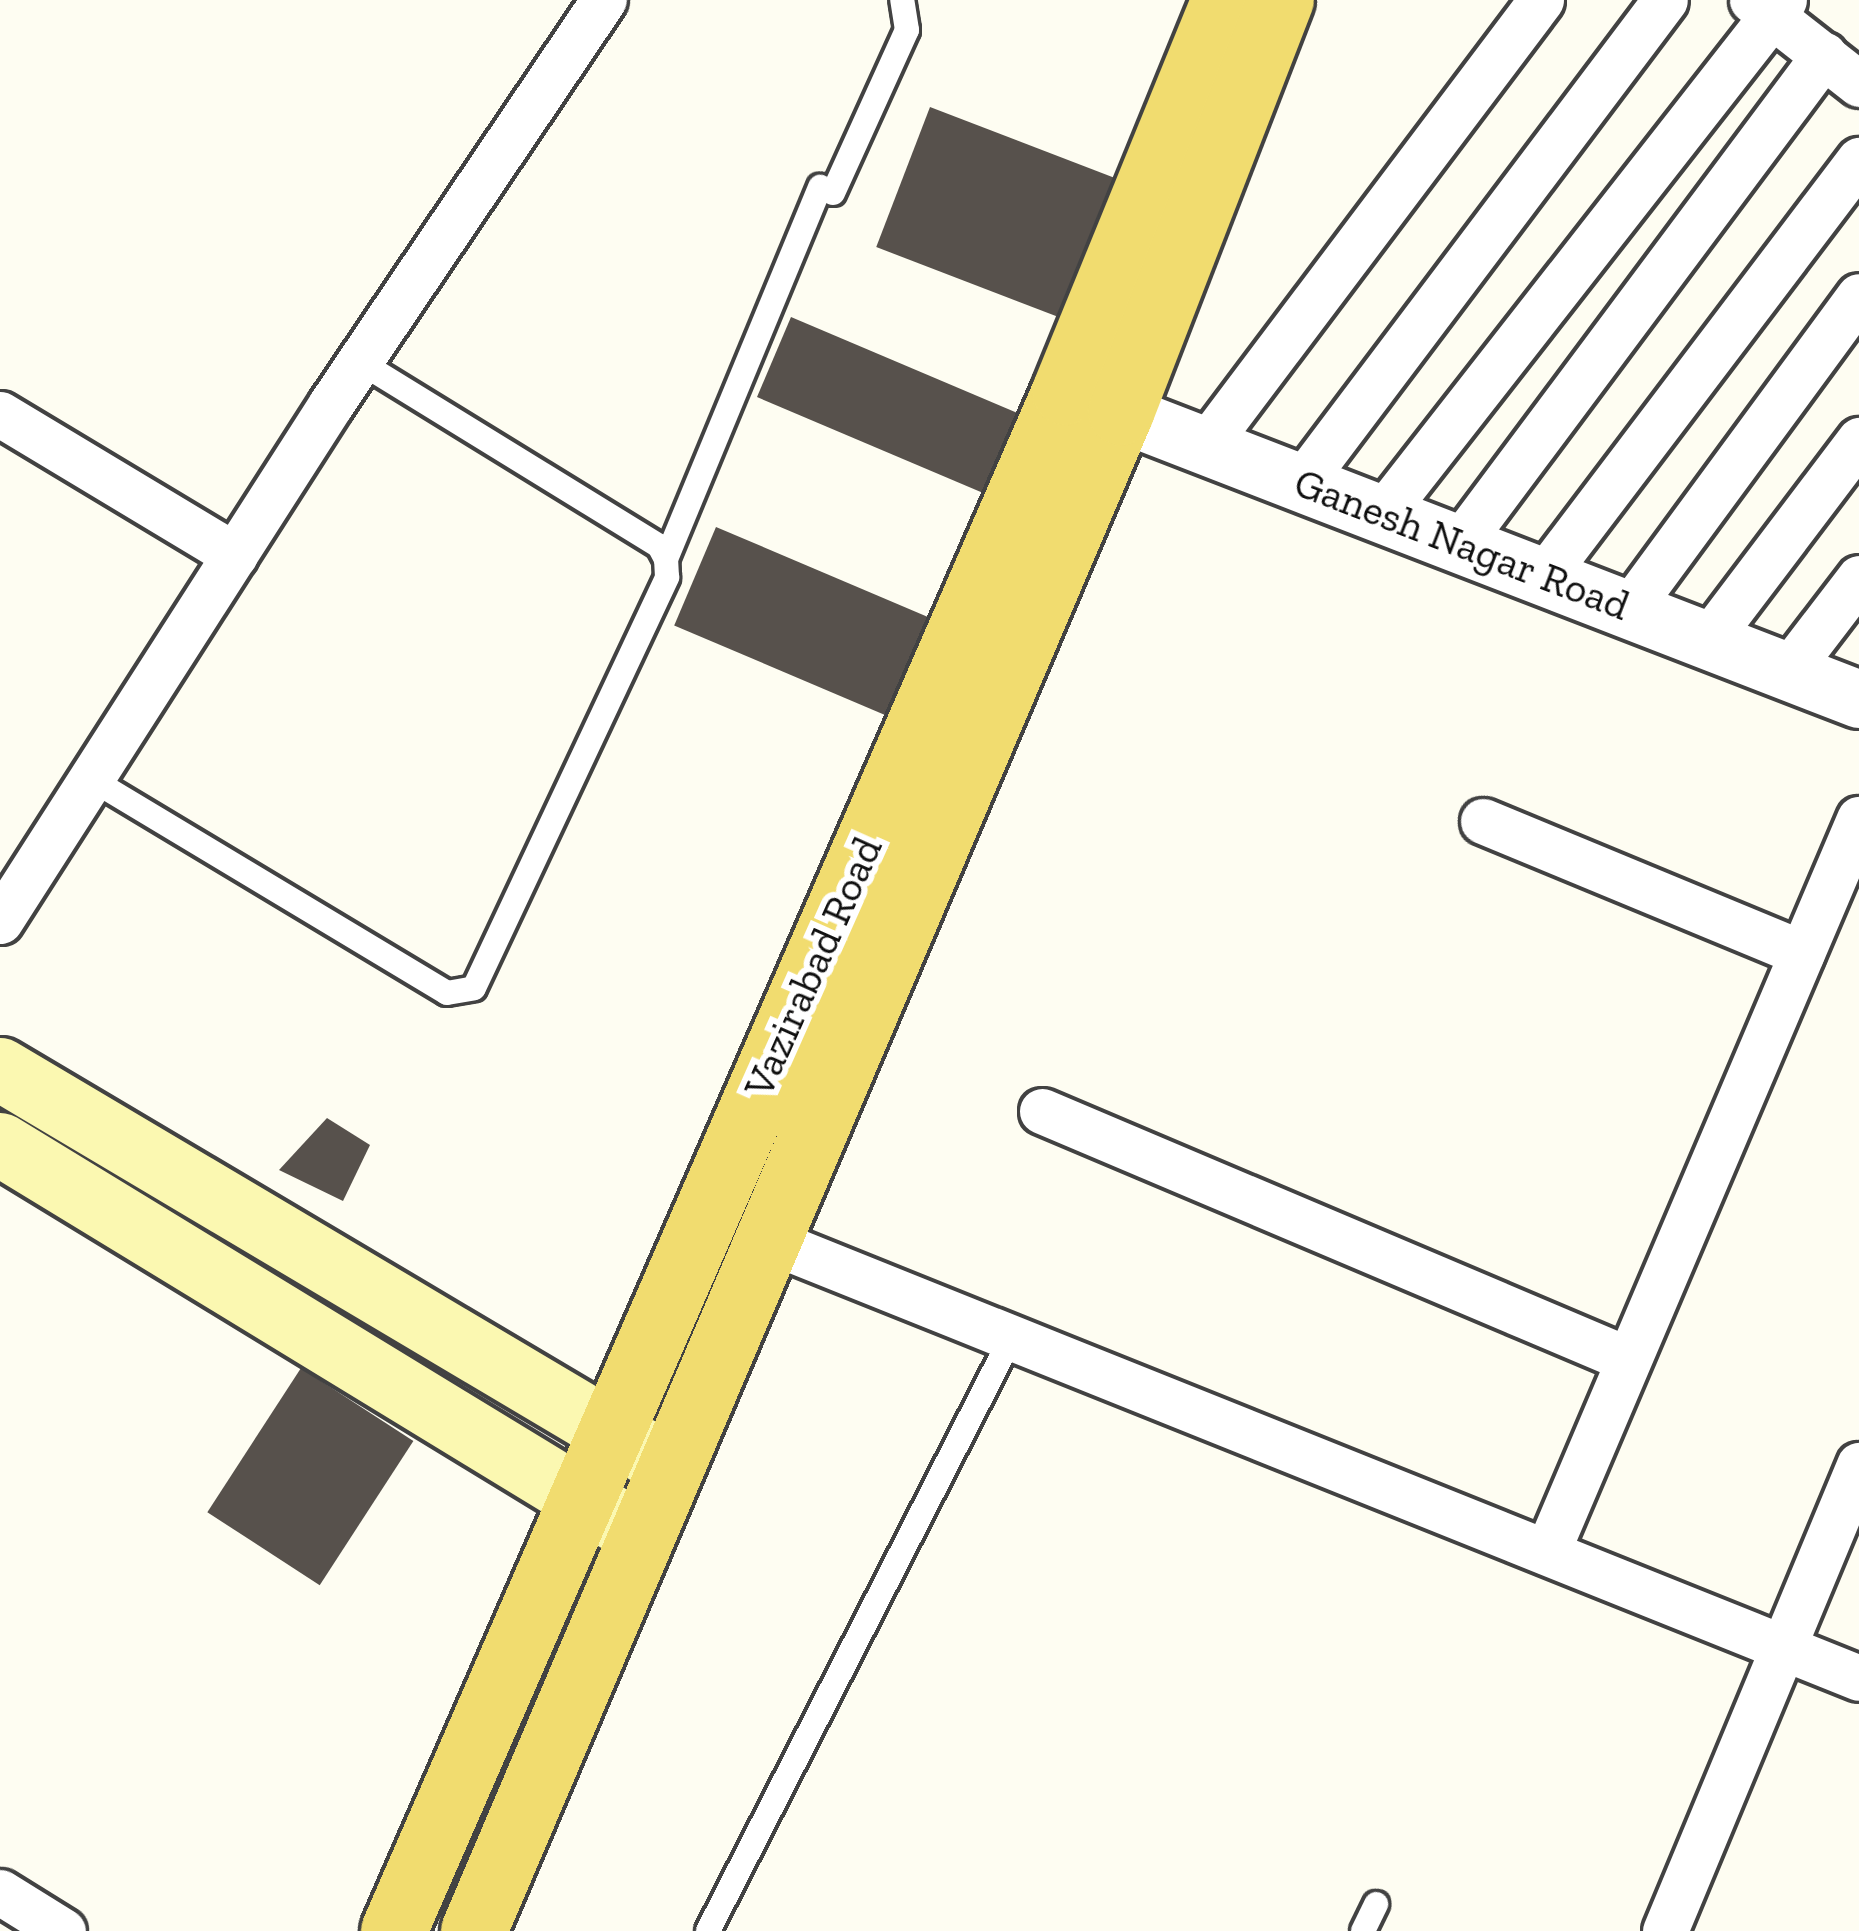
<!DOCTYPE html>
<style>
body{margin:0}
#map{position:relative;width:1859px;height:1931px;overflow:hidden;background:#fefdf2;font-family:"Zilla Slab",serif}
div>[style]{position:absolute}
.building>*{inset:0;background:#57514c;transform-origin:0 0}
.roads{filter:drop-shadow(3px 0 #424242) drop-shadow(-3px 0 #424242) drop-shadow(0 3px #424242) drop-shadow(0 -3px #424242)}
.service>*{height:24px;margin:-12px;padding:0 12px;transform-origin:12px;border-radius:12px;background:#fff}
.minor>*{height:45px;margin:-22.5px;padding:0 22.5px;transform-origin:22.5px;border-radius:22.5px;background:#fff}
.tertiary>*{height:57px;margin:-28.5px;padding:0 28.5px;transform-origin:28.5px;border-radius:28.5px;background:#fff}
.secondary>*{height:63px;margin:-31.5px;padding:0 31.5px;transform-origin:31.5px;border-radius:31.5px;background:#fbf8b1}
.primary>*{height:66px;margin:-33px;padding:0 33px;transform-origin:33px;border-radius:33px;background:#f1dc6f}
span{translate:-50% -50%;white-space:nowrap;text-align:center;line-height:1.15;-webkit-text-stroke:12px #fff;paint-order:stroke}
.street-label{font-size:42px;color:#0f0f0f}
</style>
<div id="map">
<div class="building">
<div style="left:930px;top:107px;width:212px;height:150px;rotate:21deg"></div>
<div style="left:791px;top:317px;width:263px;height:87px;rotate:23deg"></div>
<div style="left:716px;top:527px;width:252px;height:107px;rotate:23deg"></div>
<div style="clip-path:polygon(327px 1118px,370px 1145px,343px 1201px,279px 1170px)"></div>
<div style="left:301px;top:1368px;width:134px;height:172px;rotate:33deg"></div>
</div>
<div class="roads">
<div class="service">
<div style="left:833px;top:193px;width:179px;rotate:-65.6deg"></div>
<div style="left:907px;top:30px;width:30px;rotate:-99deg"></div>
<div style="left:666px;top:559px;width:403px;rotate:-67.5deg"></div>
<div style="left:91px;top:779px;width:415px;rotate:31deg"></div>
<div style="left:447px;top:993px;width:27px;rotate:-10deg"></div>
<div style="left:474px;top:988px;width:454px;rotate:-64.8deg"></div>
<div style="left:667px;top:577px;width:18px;rotate:-93deg"></div>
<div style="left:666px;top:559px;width:15px;rotate:-118deg"></div>
<div style="left:659px;top:546px;width:351px;rotate:-148.4deg"></div>
<div style="left:708px;top:1931px;width:666px;rotate:-62.93deg"></div>
<div style="left:1363px;top:1931px;width:30px;rotate:-64deg"></div>
</div>
<div class="minor">
<div style="left:1752px;top:0;width:136px;rotate:38.1deg"></div>
<div style="left:0;top:414px;width:274px;rotate:31deg"></div>
<div style="left:1206px;top:445px;width:557px;rotate:-53.03deg"></div>
<div style="left:1302px;top:482px;width:603px;rotate:-53.02deg"></div>
<div style="left:1383px;top:513px;width:651px;rotate:-51.99deg"></div>
<div style="left:1460px;top:543px;width:609px;rotate:-53.28deg"></div>
<div style="left:1544px;top:576px;width:522px;rotate:-52.87deg"></div>
<div style="left:1629px;top:609px;width:388px;rotate:-53.7deg"></div>
<div style="left:1708px;top:640px;width:251px;rotate:-52.9deg"></div>
<div style="left:1788px;top:671px;width:117px;rotate:-52.6deg"></div>
<div style="left:1483px;top:821px;width:345px;rotate:22.5deg"></div>
<div style="left:0;top:921px;width:614px;rotate:-57.37deg"></div>
<div style="left:331px;top:404px;width:488px;rotate:-56deg"></div>
<div style="left:1042px;top:1111px;width:635px;rotate:22.97deg"></div>
<div style="left:773px;top:1242px;width:1170px;rotate:21.87deg"></div>
<div style="left:1547px;top:1552px;width:797px;rotate:-66.94deg"></div>
<div style="left:0;top:1892px;width:74px;rotate:31.8deg"></div>
<div style="left:1665px;top:1931px;width:505px;rotate:-67.4deg"></div>
</div>
<div class="tertiary">
<div style="left:1079px;top:397px;width:836px;rotate:21.17deg"></div>
</div>
<div class="secondary">
<div style="left:0;top:1069px;width:760px;rotate:30.68deg"></div>
<div style="left:0;top:1144px;width:736px;rotate:31.38deg"></div>
</div>
<div class="primary">
<div style="left:394px;top:1931px;width:1679px;rotate:-66.44deg"></div>
<div style="left:1065px;top:392px;width:423px;rotate:-67.8deg"></div>
<div style="left:474px;top:1931px;width:1651px;rotate:-66.93deg"></div>
<div style="left:1121px;top:412px;width:442px;rotate:-68.8deg"></div>
</div>
</div>
<div class="street-label">
<span style="left:1462px;top:544px;rotate:21deg">Ganesh Nagar Road</span>
<span style="left:813px;top:967px;rotate:-66deg">Vazirabad Road</span>
</div>
</div>
